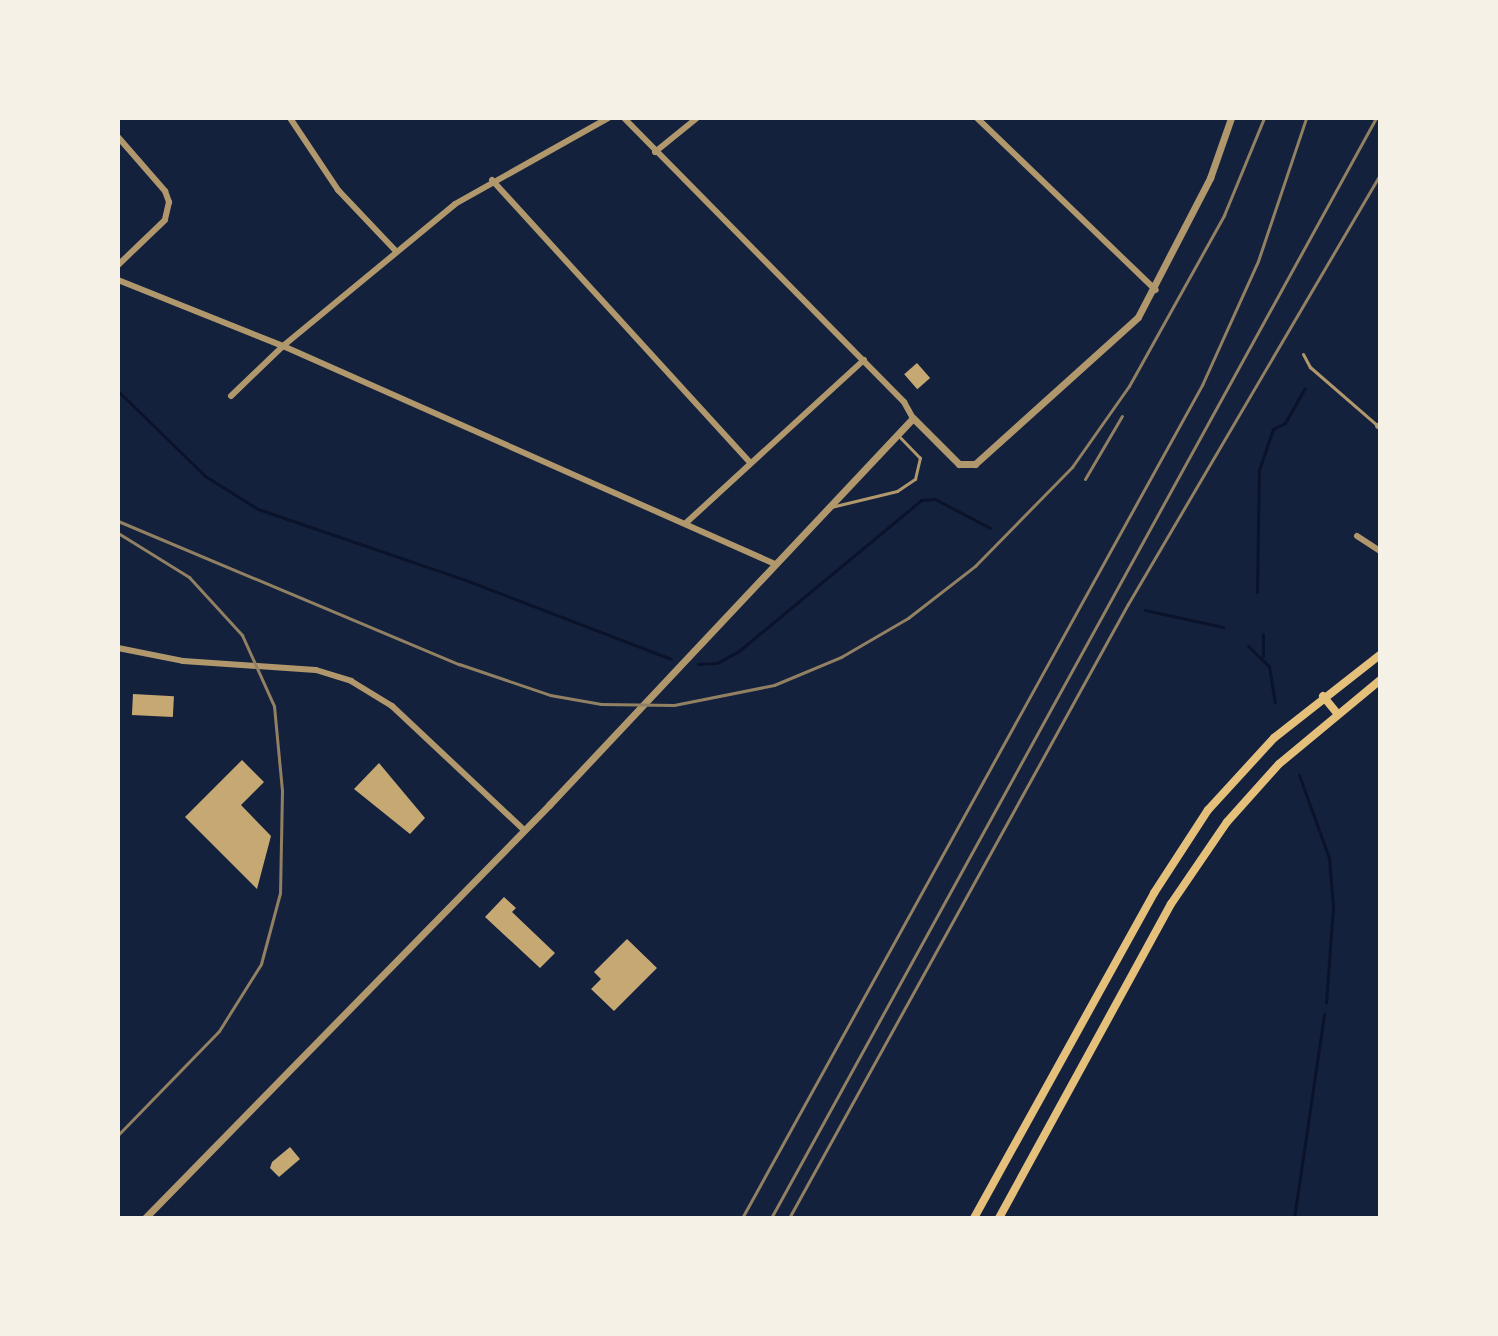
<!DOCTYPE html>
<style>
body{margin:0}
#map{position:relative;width:1498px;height:1336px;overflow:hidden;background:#14213d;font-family:Merriweather,serif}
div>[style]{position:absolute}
.stream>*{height:3px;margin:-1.5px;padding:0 1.5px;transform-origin:1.5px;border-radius:1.5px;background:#0b132b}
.building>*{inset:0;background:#c6a872;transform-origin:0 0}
.service>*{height:3px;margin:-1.5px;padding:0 1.5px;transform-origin:1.5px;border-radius:1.5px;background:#b1986c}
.minor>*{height:6px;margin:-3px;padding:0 3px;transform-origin:3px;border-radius:3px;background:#b1986c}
.tertiary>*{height:7px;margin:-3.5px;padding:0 3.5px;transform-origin:3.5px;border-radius:3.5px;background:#b1986c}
.secondary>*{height:8px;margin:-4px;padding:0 4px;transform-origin:4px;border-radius:4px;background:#e5c07b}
.rail>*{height:3px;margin:-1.5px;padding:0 1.5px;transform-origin:1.5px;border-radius:1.5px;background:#918062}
span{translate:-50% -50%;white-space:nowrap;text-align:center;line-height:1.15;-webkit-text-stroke:6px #f6f1e7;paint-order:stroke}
.frame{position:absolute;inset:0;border:120px solid #f6f1e7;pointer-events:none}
</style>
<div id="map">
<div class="stream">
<div style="left:118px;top:391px;width:122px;rotate:44.3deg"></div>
<div style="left:205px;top:476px;width:62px;rotate:31.9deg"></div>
<div style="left:258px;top:509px;width:222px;rotate:18.9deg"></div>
<div style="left:468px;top:581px;width:217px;rotate:21deg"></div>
<div style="left:1257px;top:592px;width:122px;rotate:-89.1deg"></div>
<div style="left:1259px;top:470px;width:43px;rotate:-71.1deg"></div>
<div style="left:1273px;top:429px;width:13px;rotate:-27deg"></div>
<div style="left:1285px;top:423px;width:40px;rotate:-60.3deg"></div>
<div style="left:1145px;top:610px;width:80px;rotate:12.3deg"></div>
<div style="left:1248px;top:646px;width:29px;rotate:44deg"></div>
<div style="left:1269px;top:666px;width:37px;rotate:81deg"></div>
<div style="left:1263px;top:656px;width:22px;rotate:-90deg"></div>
<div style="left:698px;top:664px;width:19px;rotate:-3deg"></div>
<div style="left:717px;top:663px;width:26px;rotate:-29deg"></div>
<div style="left:740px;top:650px;width:235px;rotate:-39.6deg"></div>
<div style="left:921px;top:500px;width:14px;rotate:-4deg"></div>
<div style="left:935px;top:499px;width:62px;rotate:27.8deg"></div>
<div style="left:1299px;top:775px;width:88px;rotate:70.1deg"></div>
<div style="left:1329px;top:858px;width:49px;rotate:85.3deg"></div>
<div style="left:1333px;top:907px;width:96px;rotate:94.2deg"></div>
<div style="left:1294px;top:1218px;width:206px;rotate:-81.6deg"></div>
</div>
<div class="building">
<div style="left:917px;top:363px;width:20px;height:17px;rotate:49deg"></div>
<div style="left:133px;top:694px;width:41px;height:21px;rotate:3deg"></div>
<div style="clip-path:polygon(242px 760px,264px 782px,241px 805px,271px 836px,257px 889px,185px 817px)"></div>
<div style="clip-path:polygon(379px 763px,425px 818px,410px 834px,354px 789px)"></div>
<div style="clip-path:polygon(504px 897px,516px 908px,512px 912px,555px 953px,540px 968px,485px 917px)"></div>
<div style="clip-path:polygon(627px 939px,657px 968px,614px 1011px,591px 989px,601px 979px,594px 972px)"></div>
<div style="clip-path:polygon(290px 1147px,300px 1159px,279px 1177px,270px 1168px,272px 1162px)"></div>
</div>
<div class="service">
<div style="left:1303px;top:354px;width:15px;rotate:62deg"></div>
<div style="left:1310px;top:367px;width:89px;rotate:40.9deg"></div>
<div style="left:831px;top:507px;width:68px;rotate:-13.6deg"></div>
<div style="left:897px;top:491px;width:22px;rotate:-34deg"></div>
<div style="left:915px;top:479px;width:22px;rotate:-77deg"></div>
<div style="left:920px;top:458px;width:32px;rotate:-134deg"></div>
</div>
<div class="minor">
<div style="left:290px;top:118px;width:87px;rotate:56.3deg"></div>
<div style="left:338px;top:190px;width:83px;rotate:46.5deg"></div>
<div style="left:624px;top:118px;width:399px;rotate:45.4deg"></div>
<div style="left:904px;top:402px;width:18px;rotate:61deg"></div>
<div style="left:977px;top:118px;width:248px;rotate:43.9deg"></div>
<div style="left:118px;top:137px;width:72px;rotate:49deg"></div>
<div style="left:165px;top:191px;width:12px;rotate:70deg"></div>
<div style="left:169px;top:202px;width:18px;rotate:103deg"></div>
<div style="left:165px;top:220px;width:65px;rotate:136.2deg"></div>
<div style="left:655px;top:152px;width:54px;rotate:-39deg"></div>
<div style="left:492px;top:180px;width:383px;rotate:47.6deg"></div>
<div style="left:118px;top:280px;width:178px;rotate:21.8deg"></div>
<div style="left:283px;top:346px;width:538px;rotate:23.9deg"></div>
<div style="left:231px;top:396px;width:72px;rotate:-43.9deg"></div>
<div style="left:283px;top:346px;width:223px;rotate:-39.5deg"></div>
<div style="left:455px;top:204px;width:176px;rotate:-29.3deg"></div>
<div style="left:1378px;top:426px;width:2px;rotate:-27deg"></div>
<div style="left:687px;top:522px;width:240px;rotate:-42.5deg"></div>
<div style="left:1357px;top:536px;width:27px;rotate:33deg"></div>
<div style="left:118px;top:648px;width:66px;rotate:11.3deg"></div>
<div style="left:183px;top:661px;width:133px;rotate:3.9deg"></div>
<div style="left:316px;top:670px;width:37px;rotate:17deg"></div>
<div style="left:351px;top:681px;width:48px;rotate:31.4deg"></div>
<div style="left:392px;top:706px;width:180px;rotate:43.2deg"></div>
</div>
<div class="tertiary">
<div style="left:145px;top:1218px;width:578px;rotate:-45.63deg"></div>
<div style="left:549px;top:805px;width:531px;rotate:-46.75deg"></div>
<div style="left:913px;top:418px;width:65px;rotate:45deg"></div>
<div style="left:959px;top:464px;width:16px"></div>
<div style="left:975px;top:464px;width:219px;rotate:-42deg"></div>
<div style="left:1138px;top:317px;width:157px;rotate:-62.6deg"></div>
<div style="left:1210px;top:178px;width:64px;rotate:-70.7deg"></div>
</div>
<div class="secondary">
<div style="left:1323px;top:696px;width:22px;rotate:51deg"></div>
<div style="left:974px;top:1218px;width:372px;rotate:-61deg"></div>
<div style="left:1154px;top:893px;width:99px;rotate:-57deg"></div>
<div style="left:1208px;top:810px;width:98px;rotate:-47.5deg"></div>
<div style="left:1274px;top:738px;width:135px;rotate:-38.1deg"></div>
<div style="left:999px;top:1218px;width:358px;rotate:-61.3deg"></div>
<div style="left:1171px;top:904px;width:99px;rotate:-55.7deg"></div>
<div style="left:1227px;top:822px;width:78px;rotate:-48.1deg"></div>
<div style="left:1279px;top:764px;width:131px;rotate:-39.7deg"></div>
</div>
<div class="rail">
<div style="left:1085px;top:479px;width:73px;rotate:-59.6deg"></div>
<div style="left:118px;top:521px;width:370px;rotate:22.8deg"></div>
<div style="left:459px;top:664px;width:96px;rotate:18.8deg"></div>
<div style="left:550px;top:695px;width:52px;rotate:10deg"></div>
<div style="left:601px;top:704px;width:73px;rotate:0.8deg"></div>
<div style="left:674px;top:705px;width:102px;rotate:-11.3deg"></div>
<div style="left:774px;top:685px;width:73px;rotate:-22.7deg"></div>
<div style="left:841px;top:657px;width:78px;rotate:-30.2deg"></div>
<div style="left:908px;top:618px;width:85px;rotate:-37.8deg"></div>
<div style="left:975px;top:566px;width:139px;rotate:-45.6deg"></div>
<div style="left:1072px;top:467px;width:99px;rotate:-54.9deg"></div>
<div style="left:1129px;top:386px;width:196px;rotate:-60.9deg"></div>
<div style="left:1224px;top:215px;width:105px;rotate:-67.6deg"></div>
<div style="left:118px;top:533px;width:84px;rotate:31.8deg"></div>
<div style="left:189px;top:577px;width:79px;rotate:47.6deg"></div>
<div style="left:242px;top:635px;width:78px;rotate:65.7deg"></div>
<div style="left:274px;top:706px;width:84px;rotate:84.6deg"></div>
<div style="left:282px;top:790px;width:103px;rotate:91.1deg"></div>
<div style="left:280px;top:893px;width:73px;rotate:105deg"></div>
<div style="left:261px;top:964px;width:79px;rotate:122.1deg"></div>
<div style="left:219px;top:1031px;width:145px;rotate:134.2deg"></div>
<div style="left:742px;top:1218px;width:952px;rotate:-61.09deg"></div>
<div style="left:1202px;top:385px;width:136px;rotate:-65.7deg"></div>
<div style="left:1258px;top:261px;width:151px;rotate:-71.4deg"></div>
<div style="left:771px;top:1218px;width:1255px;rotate:-61.19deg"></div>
<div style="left:789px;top:1218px;width:701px;rotate:-61.1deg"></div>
<div style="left:1128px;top:604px;width:498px;rotate:-59.6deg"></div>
</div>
<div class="frame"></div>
</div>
